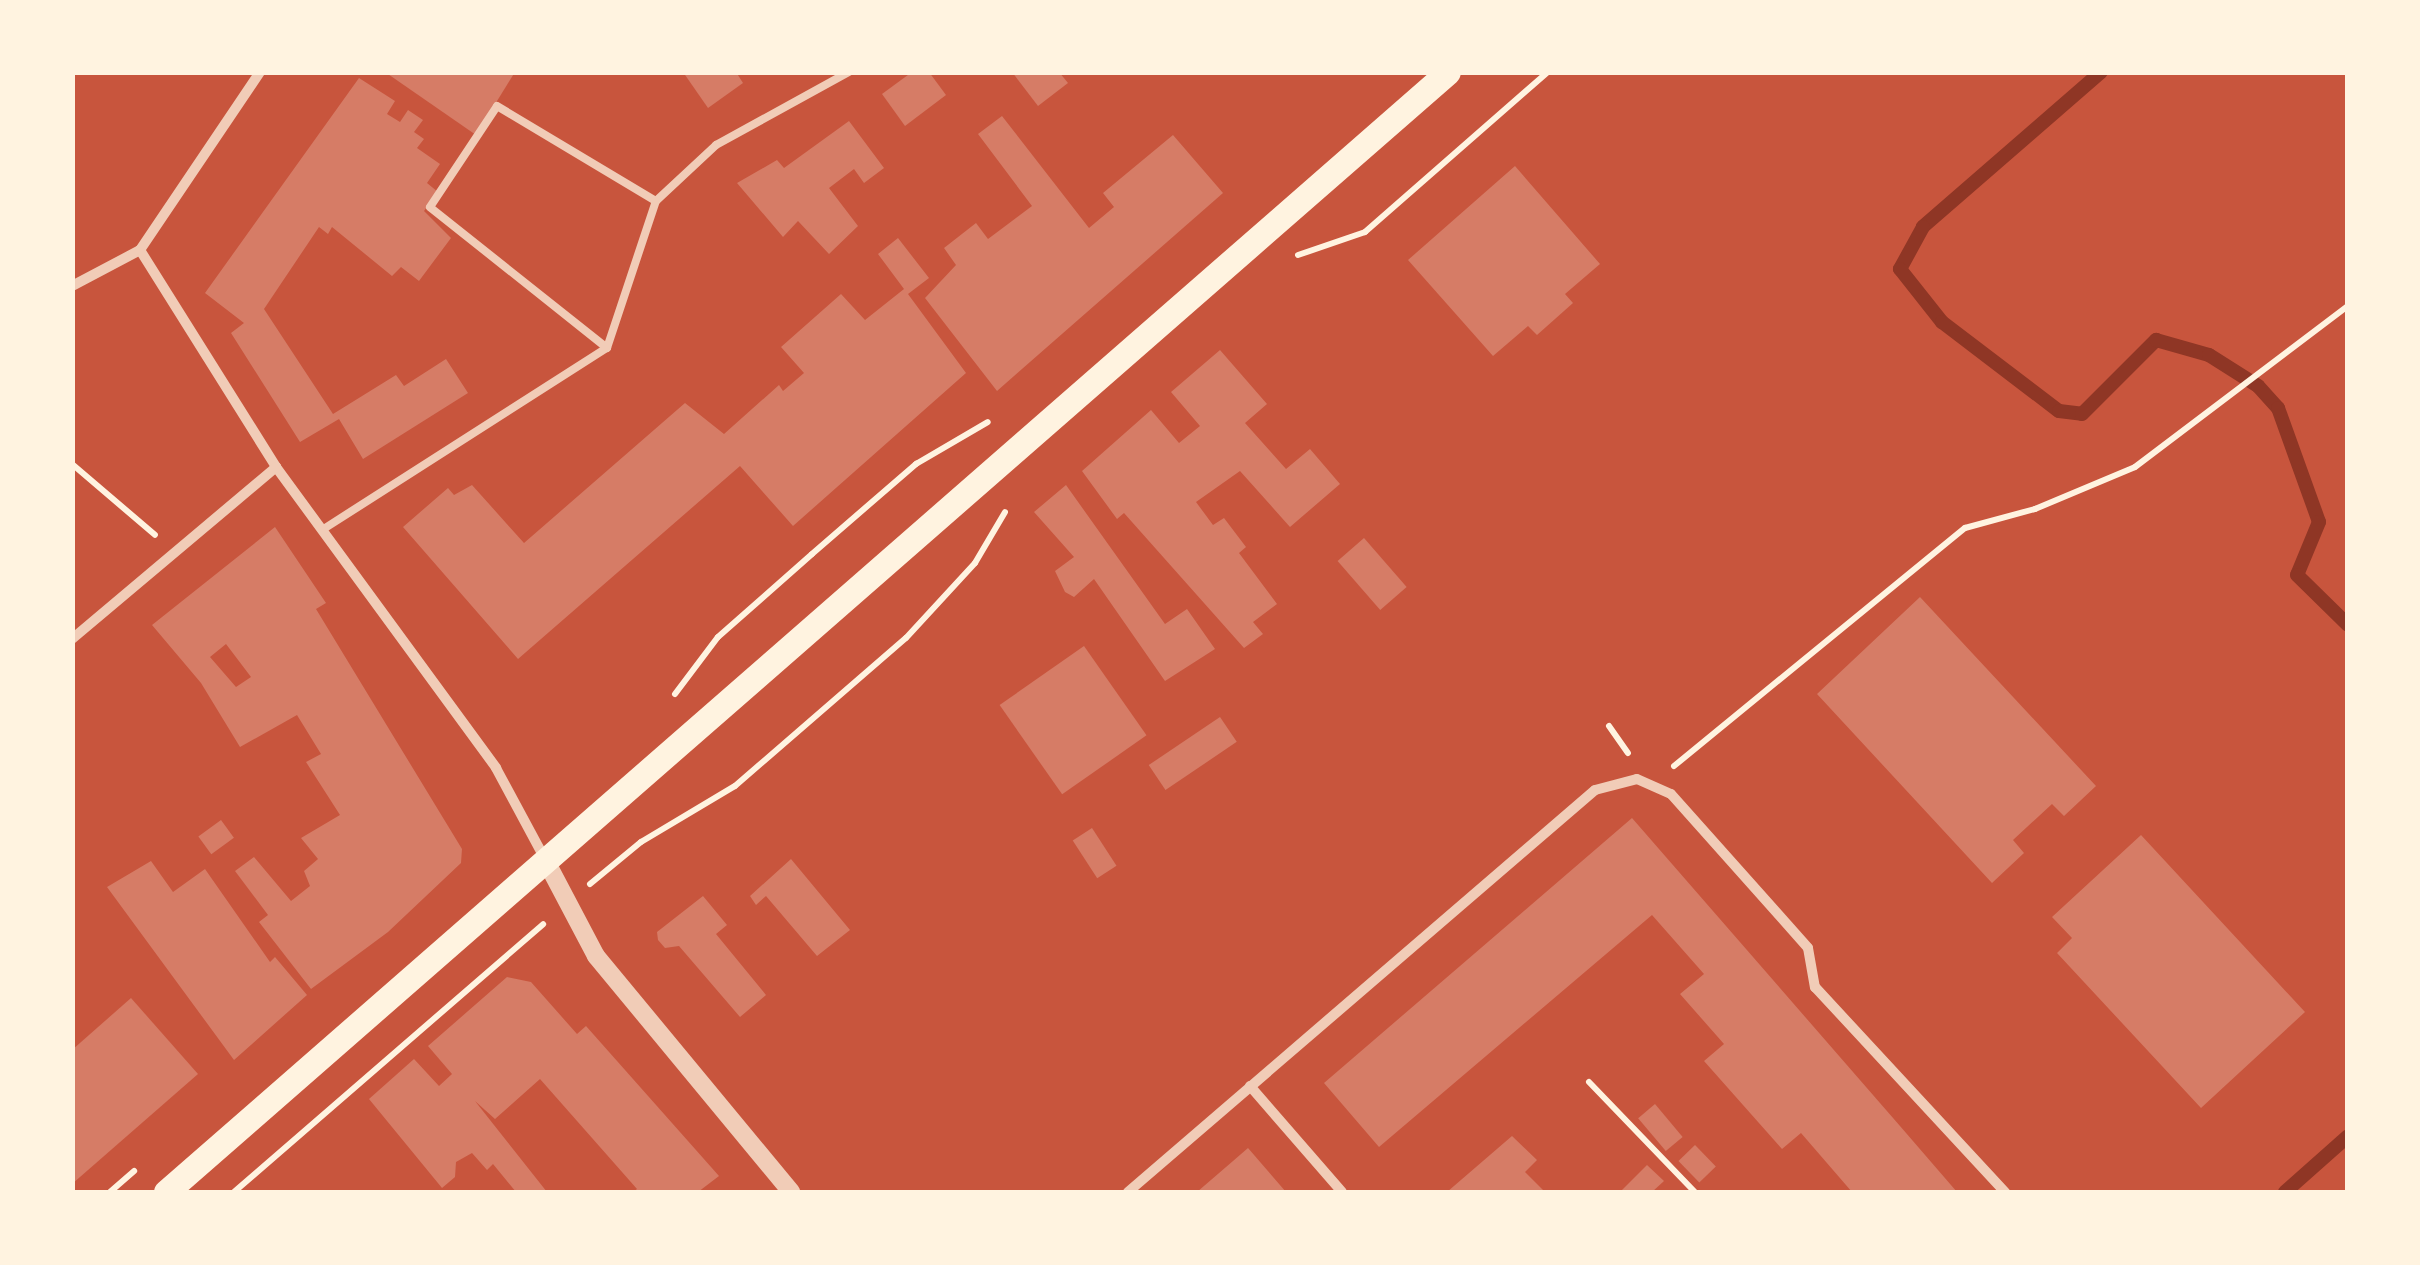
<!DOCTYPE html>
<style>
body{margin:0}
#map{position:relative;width:2420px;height:1265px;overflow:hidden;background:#c8553d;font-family:"Times New Roman",serif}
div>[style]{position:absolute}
.stream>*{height:14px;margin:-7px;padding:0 7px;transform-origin:7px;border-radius:7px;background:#8f3625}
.building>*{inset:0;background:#d67c66;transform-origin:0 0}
.path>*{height:6px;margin:-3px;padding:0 3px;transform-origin:3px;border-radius:3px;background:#fff3e0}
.service>*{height:8px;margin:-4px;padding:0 4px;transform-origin:4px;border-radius:4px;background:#f1ccb7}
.minor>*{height:10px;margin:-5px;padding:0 5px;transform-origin:5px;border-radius:5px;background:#f1ccb7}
.tertiary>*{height:18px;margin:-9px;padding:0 9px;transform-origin:9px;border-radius:9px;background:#f1ccb7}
.primary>*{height:25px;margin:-12.5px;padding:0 12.5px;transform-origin:12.5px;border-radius:12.5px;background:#fff3e0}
span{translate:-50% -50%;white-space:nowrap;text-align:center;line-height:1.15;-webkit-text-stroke:8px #fff3e0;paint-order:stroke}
.frame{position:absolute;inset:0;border:75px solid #fff3e0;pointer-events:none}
</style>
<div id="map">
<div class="stream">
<div style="left:2101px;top:72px;width:236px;rotate:139deg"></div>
<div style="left:1923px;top:227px;width:48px;rotate:118.7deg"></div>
<div style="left:1900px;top:269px;width:68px;rotate:51.6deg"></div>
<div style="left:1942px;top:322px;width:147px;rotate:37.3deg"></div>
<div style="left:2059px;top:411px;width:23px;rotate:7deg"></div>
<div style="left:2082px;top:414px;width:105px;rotate:-45deg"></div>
<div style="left:2156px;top:340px;width:55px;rotate:15.8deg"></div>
<div style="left:2209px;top:355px;width:58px;rotate:32.3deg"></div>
<div style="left:2258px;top:386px;width:30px;rotate:48deg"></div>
<div style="left:2278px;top:408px;width:121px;rotate:70.2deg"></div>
<div style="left:2319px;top:522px;width:57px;rotate:112.5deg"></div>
<div style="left:2297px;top:575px;width:71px;rotate:44.4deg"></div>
<div style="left:2285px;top:1192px;width:84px;rotate:-41.6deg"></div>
</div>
<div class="building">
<div style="clip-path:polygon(385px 72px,515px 72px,476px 135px)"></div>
<div style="clip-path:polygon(683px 72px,736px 72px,743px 83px,708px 108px)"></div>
<div style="clip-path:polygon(912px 72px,929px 72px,946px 95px,905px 126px,882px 94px)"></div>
<div style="clip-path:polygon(1012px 72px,1059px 72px,1068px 83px,1038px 106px)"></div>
<div style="clip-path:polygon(359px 78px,395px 101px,387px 114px,400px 122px,408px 110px,423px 120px,414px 132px,424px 139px,417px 148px,440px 164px,427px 183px,438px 192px,424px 211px,451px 238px,419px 281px,401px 267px,392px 276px,332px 227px,328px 234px,319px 227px,264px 309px,333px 414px,396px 375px,404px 386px,446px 359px,468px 393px,363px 459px,339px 419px,300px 442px,231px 333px,244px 323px,205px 293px)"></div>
<div style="clip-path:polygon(1002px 116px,1089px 228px,1114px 207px,1103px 193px,1173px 135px,1223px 193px,997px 391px,925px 298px,956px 265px,944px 248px,976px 223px,988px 239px,1032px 206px,978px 134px)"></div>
<div style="clip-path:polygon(849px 121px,884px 168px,864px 183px,854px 169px,829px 188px,858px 226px,829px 254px,798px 221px,783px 237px,737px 183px,777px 160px,784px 168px)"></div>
<div style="clip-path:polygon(1515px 166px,1600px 264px,1565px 294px,1573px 303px,1537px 335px,1528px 326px,1493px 356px,1408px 260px)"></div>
<div style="clip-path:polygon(898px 238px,929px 278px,908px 294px,966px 373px,793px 526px,740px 466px,518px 659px,403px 527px,448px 488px,454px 495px,472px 485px,524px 543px,685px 403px,724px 434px,779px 385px,783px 391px,804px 373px,781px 347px,841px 294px,865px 320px,904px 289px,878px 254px)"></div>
<div style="clip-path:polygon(1220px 350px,1267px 404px,1245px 423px,1286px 469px,1310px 449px,1340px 484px,1290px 527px,1240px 471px,1196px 502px,1213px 525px,1224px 518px,1246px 547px,1239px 553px,1277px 604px,1253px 622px,1263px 634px,1244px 648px,1124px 513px,1117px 519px,1082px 471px,1151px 410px,1179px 443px,1200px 426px,1171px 392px)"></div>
<div style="clip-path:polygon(1066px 485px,1165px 624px,1187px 609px,1215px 649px,1165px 681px,1094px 579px,1074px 597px,1065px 592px,1055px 571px,1074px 557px,1034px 512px)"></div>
<div style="clip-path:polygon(evenodd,275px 527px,326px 603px,316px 609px,462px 849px,461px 863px,388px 932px,311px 989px,259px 922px,268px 915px,235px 871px,254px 857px,291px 901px,310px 886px,304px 871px,318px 859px,301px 838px,340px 815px,306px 762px,321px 754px,297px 715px,240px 747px,201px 683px,152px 625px,275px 527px,226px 644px,251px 677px,236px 687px,210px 657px,226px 644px)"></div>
<div style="left:1364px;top:538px;width:65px;height:35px;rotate:49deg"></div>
<div style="clip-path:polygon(1920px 597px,2096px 786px,2064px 816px,2052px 804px,2013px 840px,2024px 853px,1992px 883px,1817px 694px)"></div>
<div style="left:1084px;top:646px;width:109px;height:103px;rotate:55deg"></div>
<div style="left:1220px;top:717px;width:30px;height:86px;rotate:56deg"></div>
<div style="clip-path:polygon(1632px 818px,1900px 1126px,1957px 1192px,1852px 1192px,1801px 1133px,1782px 1149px,1704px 1061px,1724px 1044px,1680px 994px,1704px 974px,1652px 915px,1379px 1147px,1324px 1083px)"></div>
<div style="left:221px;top:820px;width:22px;height:28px;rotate:54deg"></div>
<div style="left:1092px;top:828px;width:45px;height:23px;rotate:57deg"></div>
<div style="clip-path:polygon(2141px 835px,2305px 1012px,2201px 1108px,2057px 953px,2072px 938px,2052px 917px)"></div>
<div style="clip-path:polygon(791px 859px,850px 930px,817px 956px,766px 896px,756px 905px,750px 896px)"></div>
<div style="clip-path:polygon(151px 861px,173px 892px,205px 869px,270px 962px,275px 957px,307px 995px,234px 1060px,107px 887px)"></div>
<div style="clip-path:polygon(703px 896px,727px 925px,716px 934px,766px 995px,740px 1017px,679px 946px,665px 948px,658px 940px,657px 932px)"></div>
<div style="clip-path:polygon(507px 977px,531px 982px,577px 1034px,586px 1026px,719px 1176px,698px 1192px,633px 1192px,637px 1189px,540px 1079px,495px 1119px,475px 1101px,547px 1192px,516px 1192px,493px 1164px,487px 1170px,472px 1153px,456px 1162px,455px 1177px,442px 1188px,369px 1099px,414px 1059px,439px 1086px,452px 1074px,428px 1046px)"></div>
<div style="clip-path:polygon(131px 998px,198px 1074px,72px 1184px,72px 1050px)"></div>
<div style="left:1655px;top:1104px;width:43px;height:22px;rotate:50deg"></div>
<div style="clip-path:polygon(1512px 1136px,1537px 1160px,1525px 1172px,1545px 1192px,1447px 1192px)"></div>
<div style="left:1695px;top:1145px;width:30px;height:23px;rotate:46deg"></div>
<div style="clip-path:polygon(1248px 1148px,1286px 1192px,1197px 1192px,1233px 1161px)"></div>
<div style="clip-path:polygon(1647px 1165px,1664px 1181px,1652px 1192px,1620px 1192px)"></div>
</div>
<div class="path">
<div style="left:1298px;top:255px;width:71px;rotate:-18.9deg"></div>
<div style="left:1365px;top:232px;width:243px;rotate:-41.2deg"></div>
<div style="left:72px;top:464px;width:109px;rotate:40.5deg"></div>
<div style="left:675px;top:694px;width:71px;rotate:-53deg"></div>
<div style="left:718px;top:637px;width:125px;rotate:-41.4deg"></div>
<div style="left:812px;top:554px;width:138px;rotate:-40.9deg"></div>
<div style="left:916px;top:464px;width:83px;rotate:-30.3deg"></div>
<div style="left:1609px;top:726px;width:33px;rotate:55deg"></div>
<div style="left:1674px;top:766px;width:376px;rotate:-39.3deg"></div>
<div style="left:1965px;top:528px;width:73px;rotate:-15.2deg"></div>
<div style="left:2035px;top:509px;width:108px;rotate:-22.8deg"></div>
<div style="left:2135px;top:467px;width:267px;rotate:-37.1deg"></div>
<div style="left:590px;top:884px;width:66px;rotate:-39.5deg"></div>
<div style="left:641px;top:842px;width:109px;rotate:-30.8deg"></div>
<div style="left:735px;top:786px;width:226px;rotate:-40.9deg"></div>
<div style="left:906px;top:638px;width:102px;rotate:-47.4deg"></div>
<div style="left:975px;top:563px;width:59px;rotate:-59.5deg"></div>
<div style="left:1589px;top:1082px;width:153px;rotate:46.1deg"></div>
<div style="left:110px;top:1192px;width:32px;rotate:-41deg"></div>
<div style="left:234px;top:1192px;width:409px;rotate:-40.9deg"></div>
</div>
<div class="service">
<div style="left:607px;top:348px;width:226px;rotate:-141.5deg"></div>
<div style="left:430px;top:207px;width:121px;rotate:-56.4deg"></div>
<div style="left:497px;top:106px;width:185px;rotate:30.9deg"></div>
<div style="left:322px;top:530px;width:338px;rotate:-32.6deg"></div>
<div style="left:607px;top:348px;width:155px;rotate:-71.6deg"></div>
<div style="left:656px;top:201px;width:82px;rotate:-43deg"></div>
<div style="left:716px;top:145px;width:152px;rotate:-28.8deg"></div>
</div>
<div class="minor">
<div style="left:140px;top:250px;width:256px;rotate:57.9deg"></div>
<div style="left:276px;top:467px;width:373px;rotate:53.8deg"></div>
<div style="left:496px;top:768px;width:106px;rotate:61.7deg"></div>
<div style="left:72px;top:286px;width:77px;rotate:-27.9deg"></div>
<div style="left:140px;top:250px;width:215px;rotate:-56deg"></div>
<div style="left:72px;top:639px;width:267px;rotate:-40.1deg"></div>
<div style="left:1250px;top:1086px;width:140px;rotate:49deg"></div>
<div style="left:1128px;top:1192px;width:616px;rotate:-40.72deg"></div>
<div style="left:1595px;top:790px;width:43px;rotate:-14.7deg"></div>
<div style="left:1637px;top:779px;width:37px;rotate:24deg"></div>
<div style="left:1671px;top:794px;width:206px;rotate:48.3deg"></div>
<div style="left:1808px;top:948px;width:40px;rotate:80deg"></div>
<div style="left:1815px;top:987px;width:280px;rotate:47.2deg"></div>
</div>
<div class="tertiary">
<div style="left:547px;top:863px;width:105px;rotate:62.2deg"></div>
<div style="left:596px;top:956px;width:306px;rotate:50.4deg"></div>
</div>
<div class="primary">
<div style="left:166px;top:1192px;width:1702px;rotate:-41.14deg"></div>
</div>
<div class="frame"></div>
</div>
